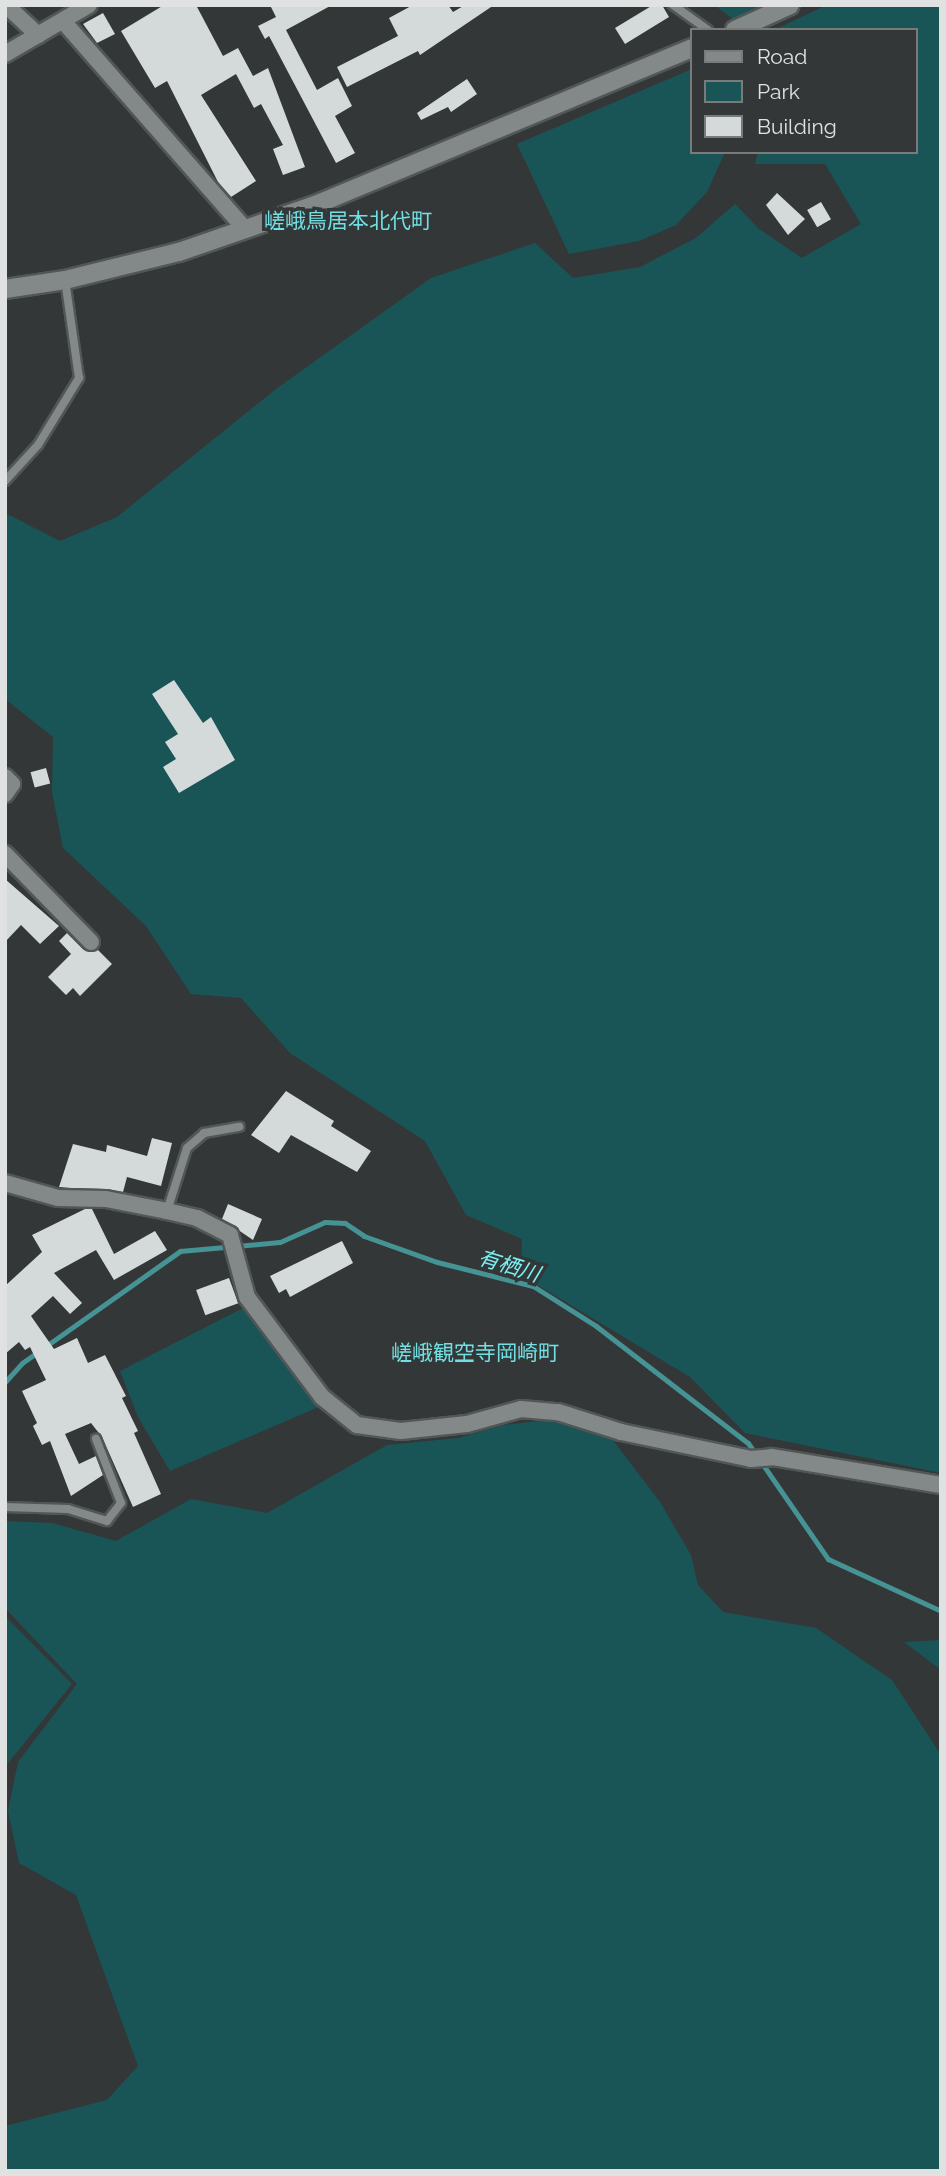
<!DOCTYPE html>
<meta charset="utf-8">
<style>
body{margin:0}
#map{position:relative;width:946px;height:2176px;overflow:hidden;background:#343737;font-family:Raleway,"Noto Sans JP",sans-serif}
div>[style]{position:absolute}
.green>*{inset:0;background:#195557}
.stream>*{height:5px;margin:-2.5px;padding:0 2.5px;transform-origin:2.5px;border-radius:2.5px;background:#469395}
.building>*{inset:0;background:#d4d9d9;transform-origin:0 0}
.roads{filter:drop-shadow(2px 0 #525656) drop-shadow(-2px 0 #525656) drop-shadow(0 2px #525656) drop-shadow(0 -2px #525656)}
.service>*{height:8px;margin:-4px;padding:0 4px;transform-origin:4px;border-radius:4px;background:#838888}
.minor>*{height:16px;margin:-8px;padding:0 8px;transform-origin:8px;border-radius:8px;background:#838888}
.tertiary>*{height:18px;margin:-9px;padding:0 9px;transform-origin:9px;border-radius:9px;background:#838888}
span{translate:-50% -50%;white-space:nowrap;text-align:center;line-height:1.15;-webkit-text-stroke:7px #343737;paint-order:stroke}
.neighbourhood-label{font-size:21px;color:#72dfe2}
.water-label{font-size:21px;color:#7cf0f3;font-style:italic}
.frame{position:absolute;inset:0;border:7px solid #e0e2e2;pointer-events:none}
.legend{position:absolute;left:690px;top:28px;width:228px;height:126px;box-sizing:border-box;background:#343737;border:2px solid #797b7b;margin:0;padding:9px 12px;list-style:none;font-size:21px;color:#e0e2e2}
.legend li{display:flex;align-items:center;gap:14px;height:35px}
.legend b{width:35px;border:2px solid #797b7b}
</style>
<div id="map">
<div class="green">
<div style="clip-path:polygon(714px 5px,762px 5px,733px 19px)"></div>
<div style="clip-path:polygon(827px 5px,941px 5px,941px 1473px,745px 1433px,690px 1377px,521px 1275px,522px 1239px,466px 1215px,425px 1141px,290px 1053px,241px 998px,191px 994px,146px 926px,63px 848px,52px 792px,53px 737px,5px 699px,7px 514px,60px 541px,117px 517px,276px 389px,431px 278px,535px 243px,573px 278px,640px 267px,696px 238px,735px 204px,759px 229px,802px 258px,861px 224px,825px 164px,755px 164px,758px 152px,916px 152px,916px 30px,774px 30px)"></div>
<div style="clip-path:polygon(692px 69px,692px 152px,725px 152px,707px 192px,676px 225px,639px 241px,569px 254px,517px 144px)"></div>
<div style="clip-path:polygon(245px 1307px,321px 1406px,170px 1471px,138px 1417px,120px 1371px)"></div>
<div style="clip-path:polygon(548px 1420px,606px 1431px,660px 1502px,691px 1555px,698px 1585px,723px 1612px,816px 1628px,892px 1680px,941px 1755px,941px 2171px,5px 2171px,5px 2126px,107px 2100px,138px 2066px,76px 1895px,19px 1863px,8px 1811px,18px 1762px,77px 1684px,5px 1608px,5px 1521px,52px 1523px,116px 1541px,191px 1499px,267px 1513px,387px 1445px,458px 1438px,503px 1425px)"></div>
<div style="clip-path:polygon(5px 1616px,72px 1684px,5px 1767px)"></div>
<div style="clip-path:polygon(941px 1640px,941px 1670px,904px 1642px)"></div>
</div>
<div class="stream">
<div style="left:5px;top:1382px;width:25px;rotate:-48deg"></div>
<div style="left:22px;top:1363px;width:194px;rotate:-35.3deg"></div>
<div style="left:180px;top:1251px;width:100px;rotate:-5.1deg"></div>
<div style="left:280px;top:1242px;width:49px;rotate:-24deg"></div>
<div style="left:325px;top:1222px;width:20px;rotate:3deg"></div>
<div style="left:345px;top:1223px;width:23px;rotate:34deg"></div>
<div style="left:364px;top:1236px;width:77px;rotate:19.6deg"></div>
<div style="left:437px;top:1262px;width:99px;rotate:14deg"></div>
<div style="left:533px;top:1286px;width:75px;rotate:32.4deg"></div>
<div style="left:596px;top:1326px;width:192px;rotate:37.6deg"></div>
<div style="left:748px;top:1443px;width:141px;rotate:55.4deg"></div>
<div style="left:828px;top:1559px;width:124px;rotate:24.7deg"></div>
</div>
<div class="building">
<div style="clip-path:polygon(164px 5px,196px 5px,223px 56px,238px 48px,253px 76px,268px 68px,305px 167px,283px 175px,273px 149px,283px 145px,261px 104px,254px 108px,236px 74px,201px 95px,256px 181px,231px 197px,219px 184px,167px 81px,155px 88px,121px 31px)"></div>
<div style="clip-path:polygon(270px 5px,332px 5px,286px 30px,317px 90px,338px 78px,352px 106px,335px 116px,355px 153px,336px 163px,269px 36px,265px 39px,258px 26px,276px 17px)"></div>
<div style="clip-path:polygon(413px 5px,448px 5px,453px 12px,465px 5px,494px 5px,420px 55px,418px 51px,347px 87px,337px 67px,398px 36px,389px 18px)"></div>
<div style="clip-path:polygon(653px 5px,662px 5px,669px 17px,625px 44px,615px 28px)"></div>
<div style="clip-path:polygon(103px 13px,115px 34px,97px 43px,83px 24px)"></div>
<div style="clip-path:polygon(467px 79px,477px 94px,451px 112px,448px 107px,421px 120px,417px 113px)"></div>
<div style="clip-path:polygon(777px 193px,805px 219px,788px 235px,766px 205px)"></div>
<div style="left:821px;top:202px;width:20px;height:16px;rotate:60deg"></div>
<div style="clip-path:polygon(174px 680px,203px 723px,211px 717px,235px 760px,179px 793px,163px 767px,176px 759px,165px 742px,178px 734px,152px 694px)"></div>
<div style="left:46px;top:768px;width:16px;height:16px;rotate:75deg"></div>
<div style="clip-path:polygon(5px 879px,59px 926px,40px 944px,21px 925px,5px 942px)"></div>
<div style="clip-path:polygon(67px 933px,84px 950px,98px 950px,112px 964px,80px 996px,73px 988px,66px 995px,48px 977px,71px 954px,59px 941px)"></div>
<div style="clip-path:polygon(286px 1091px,334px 1121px,331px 1126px,371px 1151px,357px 1172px,291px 1135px,279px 1153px,251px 1135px)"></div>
<div style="clip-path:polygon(152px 1138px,172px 1143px,161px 1186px,127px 1177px,123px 1192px,59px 1187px,73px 1144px,106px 1152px,107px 1145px,147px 1156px)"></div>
<div style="clip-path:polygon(228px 1204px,262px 1219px,253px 1240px,222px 1219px)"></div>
<div style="clip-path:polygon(85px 1209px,92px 1209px,114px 1254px,155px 1231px,167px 1250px,114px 1280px,96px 1250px,54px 1273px,82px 1303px,70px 1314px,53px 1296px,31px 1316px,54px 1349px,77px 1338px,88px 1363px,105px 1355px,126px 1396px,122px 1398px,138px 1431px,134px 1433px,161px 1494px,133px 1507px,102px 1437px,91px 1423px,65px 1434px,79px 1464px,96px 1456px,103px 1475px,71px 1496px,50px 1441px,42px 1445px,33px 1426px,37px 1423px,22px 1391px,46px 1380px,30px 1347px,25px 1350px,19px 1342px,5px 1354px,5px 1286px,42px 1252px,32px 1235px)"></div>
<div style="clip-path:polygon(342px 1241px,353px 1263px,290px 1297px,286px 1289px,279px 1293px,270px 1276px)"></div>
<div style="left:229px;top:1278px;width:27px;height:35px;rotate:70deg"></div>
</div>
<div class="roads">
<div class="service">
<div style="left:673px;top:5px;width:43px;rotate:35.5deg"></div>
<div style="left:5px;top:481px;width:49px;rotate:-47.5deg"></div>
<div style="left:38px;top:445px;width:79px;rotate:-58.5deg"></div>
<div style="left:79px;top:378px;width:99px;rotate:-98.1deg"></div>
<div style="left:167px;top:1211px;width:66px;rotate:-72.4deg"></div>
<div style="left:187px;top:1148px;width:23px;rotate:-41deg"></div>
<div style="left:204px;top:1133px;width:36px;rotate:-10deg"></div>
<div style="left:5px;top:1507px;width:63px;rotate:1.8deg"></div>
<div style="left:68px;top:1509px;width:41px;rotate:17.1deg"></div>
<div style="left:107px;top:1521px;width:23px;rotate:-52deg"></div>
<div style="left:121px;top:1503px;width:69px;rotate:-111.3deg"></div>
</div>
<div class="minor">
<div style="left:6px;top:5px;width:44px;rotate:43.2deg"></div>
<div style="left:63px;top:21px;width:276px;rotate:48.8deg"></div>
<div style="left:5px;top:54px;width:97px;rotate:-30.3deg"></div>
<div style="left:5px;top:777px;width:10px;rotate:45deg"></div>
<div style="left:12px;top:784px;width:12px;rotate:125deg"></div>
<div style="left:5px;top:854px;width:123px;rotate:45.7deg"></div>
<div style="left:5px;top:1183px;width:55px;rotate:15.8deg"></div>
<div style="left:58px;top:1198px;width:48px;rotate:1.2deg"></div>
<div style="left:106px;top:1199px;width:62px;rotate:11.1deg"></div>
<div style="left:167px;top:1211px;width:31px;rotate:13deg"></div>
<div style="left:197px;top:1218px;width:37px;rotate:27deg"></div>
<div style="left:230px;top:1235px;width:64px;rotate:74.7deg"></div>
<div style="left:247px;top:1297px;width:125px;rotate:53.1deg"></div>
<div style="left:322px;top:1397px;width:45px;rotate:38.7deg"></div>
<div style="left:357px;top:1425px;width:44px;rotate:7.8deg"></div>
<div style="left:401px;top:1431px;width:66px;rotate:-6.1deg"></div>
<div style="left:467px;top:1424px;width:56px;rotate:-15.5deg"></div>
<div style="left:521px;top:1409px;width:37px;rotate:5deg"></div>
<div style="left:558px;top:1412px;width:66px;rotate:17.6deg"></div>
<div style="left:621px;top:1432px;width:133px;rotate:11.7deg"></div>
<div style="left:751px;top:1459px;width:21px;rotate:-5deg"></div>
<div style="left:772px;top:1457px;width:171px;rotate:9.4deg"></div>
</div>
<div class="tertiary">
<div style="left:735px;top:30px;width:60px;rotate:-24.4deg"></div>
<div style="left:5px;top:289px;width:61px;rotate:-8.5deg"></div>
<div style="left:65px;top:280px;width:117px;rotate:-13.8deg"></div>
<div style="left:179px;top:252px;width:144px;rotate:-19.1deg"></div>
<div style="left:315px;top:205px;width:408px;rotate:-22.6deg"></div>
</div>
</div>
<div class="neighbourhood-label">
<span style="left:348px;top:221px">嵯峨鳥居本北代町</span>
<span style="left:475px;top:1353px">嵯峨観空寺岡崎町</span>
</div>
<div class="water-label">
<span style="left:509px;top:1266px;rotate:17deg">有栖川</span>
</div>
<div class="frame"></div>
<ul class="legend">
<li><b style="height:9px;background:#838888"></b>Road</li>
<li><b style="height:19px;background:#195557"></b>Park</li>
<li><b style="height:19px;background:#d4d9d9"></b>Building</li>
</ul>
</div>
